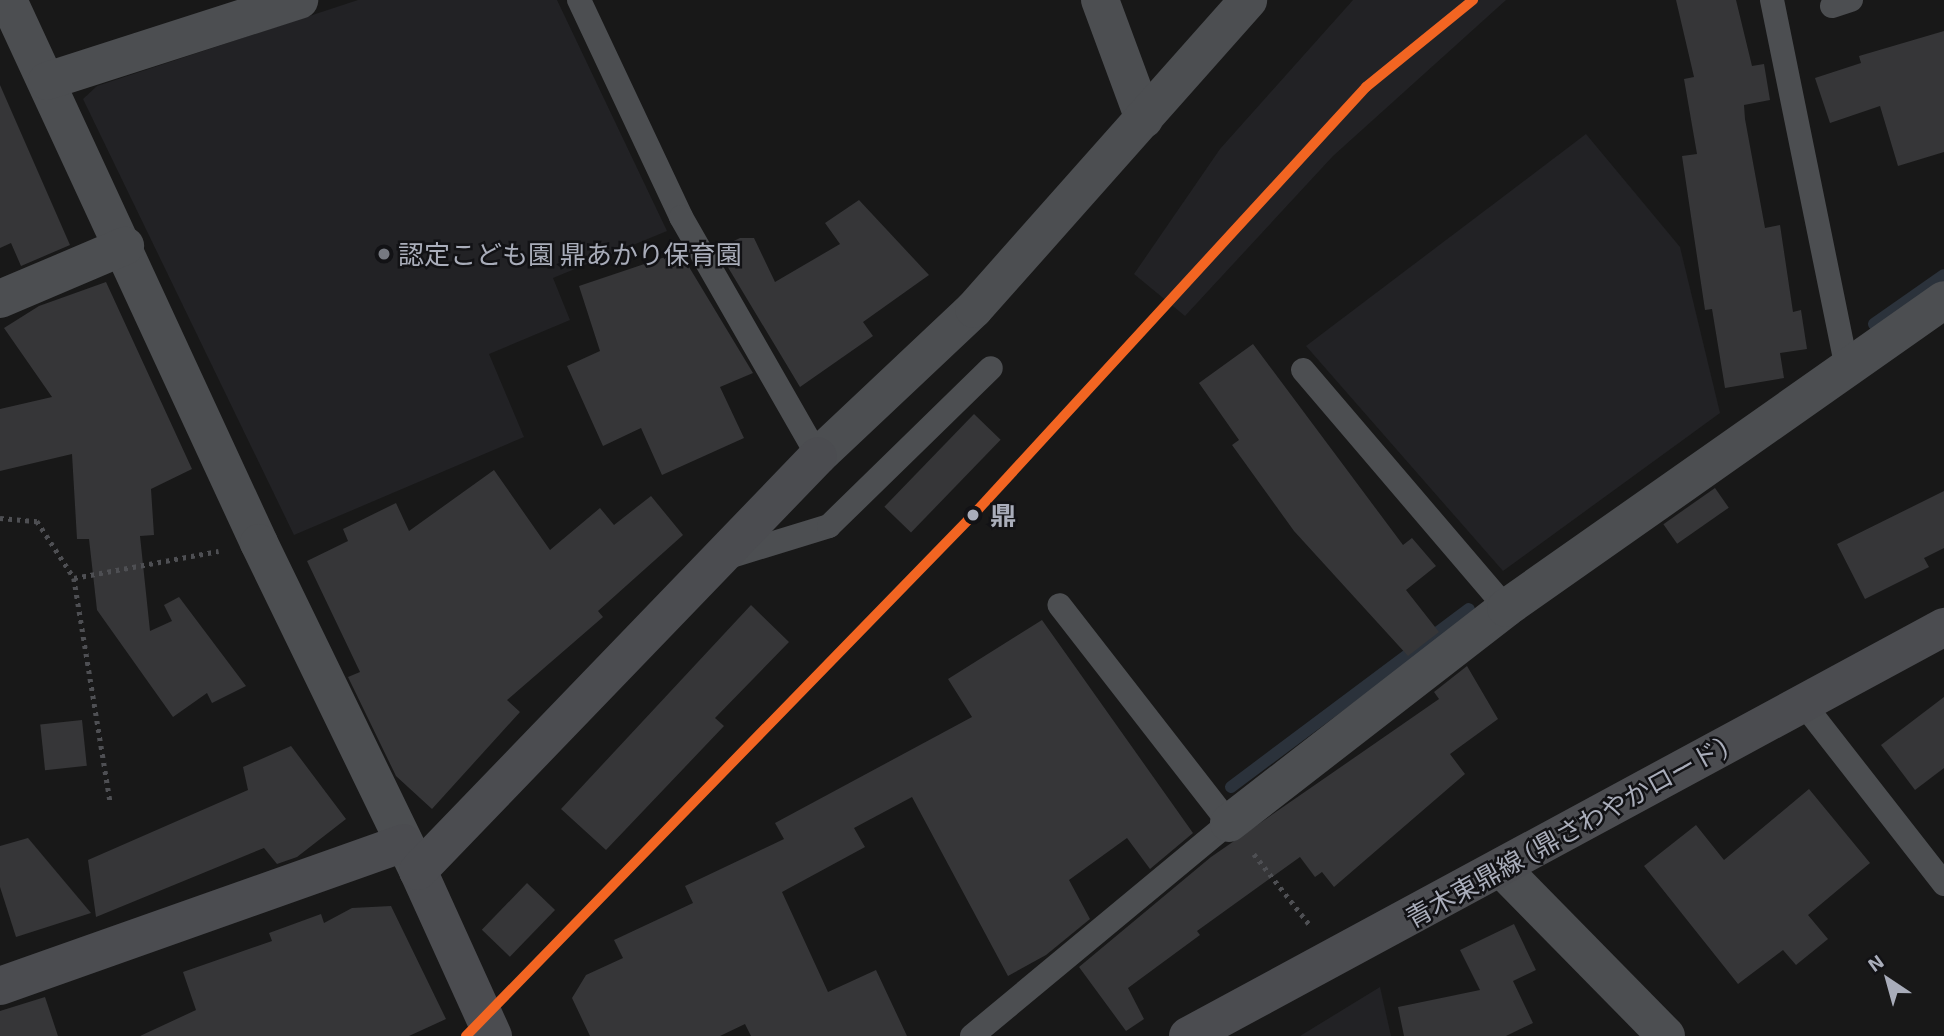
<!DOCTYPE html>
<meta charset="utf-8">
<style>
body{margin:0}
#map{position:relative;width:1944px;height:1036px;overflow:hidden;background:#181818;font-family:"Exo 2","Noto Sans JP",sans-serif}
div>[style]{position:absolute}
.built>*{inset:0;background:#222225}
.stream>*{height:12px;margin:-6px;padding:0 6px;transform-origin:6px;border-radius:6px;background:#2b323b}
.building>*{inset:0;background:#363638;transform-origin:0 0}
.path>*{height:4.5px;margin-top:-2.25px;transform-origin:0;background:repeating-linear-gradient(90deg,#4e4f53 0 3.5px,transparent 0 8.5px)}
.lane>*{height:24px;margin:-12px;padding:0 12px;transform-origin:12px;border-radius:12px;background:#4c4e51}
.street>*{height:38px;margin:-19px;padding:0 19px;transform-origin:19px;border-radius:19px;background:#4c4e51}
.secondary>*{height:38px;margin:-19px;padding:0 19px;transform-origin:19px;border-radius:19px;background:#4b4c50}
.rail-1>*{height:10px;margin:-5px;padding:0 5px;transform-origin:5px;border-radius:5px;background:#f26522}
.dots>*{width:19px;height:19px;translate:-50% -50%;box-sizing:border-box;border:4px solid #121215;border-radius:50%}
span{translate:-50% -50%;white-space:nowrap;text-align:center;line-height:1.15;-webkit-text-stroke:5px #121215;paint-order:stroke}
.poi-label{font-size:26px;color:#a9adba}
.left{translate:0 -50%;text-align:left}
.stop-label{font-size:26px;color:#a9adba;font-weight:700}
.street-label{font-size:26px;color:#a9adba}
.north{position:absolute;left:1853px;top:945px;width:70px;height:70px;-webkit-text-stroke:5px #121215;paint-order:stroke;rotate:324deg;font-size:19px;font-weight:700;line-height:28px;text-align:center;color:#a9adba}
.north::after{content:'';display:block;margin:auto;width:24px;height:32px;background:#a9adba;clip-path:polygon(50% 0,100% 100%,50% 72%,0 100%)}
</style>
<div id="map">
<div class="built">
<div style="clip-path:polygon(358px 0,557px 0,667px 231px,553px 278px,570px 320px,489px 354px,524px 437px,294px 535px,83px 99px,97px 86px)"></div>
<div style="clip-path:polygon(1353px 0,1506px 0,1333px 156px,1185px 316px,1134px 274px,1220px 149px)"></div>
<div style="clip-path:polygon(1586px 134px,1680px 247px,1720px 413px,1503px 571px,1306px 346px)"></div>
<div style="clip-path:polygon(1380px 987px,1391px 1036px,1300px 1036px)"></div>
</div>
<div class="stream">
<div style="left:1874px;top:324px;width:85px;rotate:-35deg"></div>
<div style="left:1231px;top:787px;width:297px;rotate:-36.8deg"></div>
</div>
<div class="building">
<div style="clip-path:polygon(1676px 0,1736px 0,1752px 66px,1764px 64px,1770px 100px,1744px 105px,1745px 119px,1765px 228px,1780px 225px,1793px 312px,1801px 310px,1807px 349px,1780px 353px,1784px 378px,1725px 388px,1712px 309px,1705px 310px,1682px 156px,1697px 154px,1684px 79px,1694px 77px)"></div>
<div style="clip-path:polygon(1944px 31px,1944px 152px,1898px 166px,1880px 106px,1830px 123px,1815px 78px,1861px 63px,1859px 56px)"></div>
<div style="clip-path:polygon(0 85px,70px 245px,21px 266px,11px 243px,0 248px)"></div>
<div style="clip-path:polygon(859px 200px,929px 275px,863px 322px,873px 336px,800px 387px,717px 249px,740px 238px,754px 238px,775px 282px,840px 244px,825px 223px)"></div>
<div style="clip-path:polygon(680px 252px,753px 373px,720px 387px,744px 438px,662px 475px,641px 428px,603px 446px,567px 366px,600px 351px,579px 286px)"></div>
<div style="clip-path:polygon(106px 282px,192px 469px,151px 489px,154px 535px,140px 536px,150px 631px,172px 621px,164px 605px,179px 597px,246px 686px,212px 703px,207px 693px,173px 717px,97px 610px,89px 539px,77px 539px,72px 454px,0 471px,0 409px,52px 397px,4px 328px,39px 306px)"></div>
<div style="clip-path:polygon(1253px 344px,1403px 545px,1412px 538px,1436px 566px,1406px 590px,1439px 632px,1408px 656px,1294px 531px,1232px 445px,1239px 440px,1199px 383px)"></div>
<div style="left:974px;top:414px;width:37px;height:129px;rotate:44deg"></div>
<div style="clip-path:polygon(494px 470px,550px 550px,600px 508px,614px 525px,651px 496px,683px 535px,598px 611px,603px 617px,507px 700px,520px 712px,432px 809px,396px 776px,348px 677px,360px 672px,307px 561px,348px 541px,343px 529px,396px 503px,409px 531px)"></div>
<div style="left:1715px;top:488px;width:24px;height:63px;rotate:55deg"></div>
<div style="clip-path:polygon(1944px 491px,1944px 548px,1924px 558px,1929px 567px,1865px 599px,1837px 544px)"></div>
<div style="clip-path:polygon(751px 605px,789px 642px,715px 718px,724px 726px,606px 850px,561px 809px)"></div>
<div style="clip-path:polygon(1042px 620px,1193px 833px,1150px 869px,1127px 838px,1069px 880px,1090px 919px,1046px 955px,1008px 976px,912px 797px,854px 828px,865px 847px,782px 892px,828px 992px,876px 970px,907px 1036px,751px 1036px,745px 1024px,720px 1036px,590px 1036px,572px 998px,586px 975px,623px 958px,614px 940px,693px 903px,685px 886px,784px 839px,775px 823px,972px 717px,948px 679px)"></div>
<div style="clip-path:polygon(1467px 666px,1498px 719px,1450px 754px,1465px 774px,1334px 887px,1322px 872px,1315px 877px,1300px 857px,1197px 931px,1200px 935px,1128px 988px,1144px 1019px,1126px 1031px,1079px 967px,1211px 857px,1439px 699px,1434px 692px)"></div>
<div style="clip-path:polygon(1944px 697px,1944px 768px,1915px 790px,1881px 745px)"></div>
<div style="left:82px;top:720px;width:46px;height:42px;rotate:84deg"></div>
<div style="clip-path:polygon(291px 746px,346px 819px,297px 857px,277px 864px,264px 848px,96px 917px,88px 860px,248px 790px,243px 767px)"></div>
<div style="clip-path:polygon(1809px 789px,1870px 863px,1808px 915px,1828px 939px,1796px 965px,1783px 950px,1738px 984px,1644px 866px,1696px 825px,1724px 860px)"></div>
<div style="clip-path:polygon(28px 838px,91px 913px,16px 937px,0 887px,0 846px)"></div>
<div style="left:527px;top:883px;width:39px;height:65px;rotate:44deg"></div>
<div style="clip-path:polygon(391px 906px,446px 1019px,409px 1036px,140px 1036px,196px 1010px,183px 972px,272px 941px,269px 933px,321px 914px,324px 923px,352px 908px)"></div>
<div style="clip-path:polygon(1514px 924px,1536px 970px,1513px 981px,1533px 1023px,1506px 1036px,1404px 1036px,1398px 1007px,1480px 990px,1460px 950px)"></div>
<div style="clip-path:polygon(45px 997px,58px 1036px,0 1036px,0 1011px)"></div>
</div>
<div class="path">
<div style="left:0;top:518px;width:37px;rotate:5deg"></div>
<div style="left:37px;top:521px;width:68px;rotate:57deg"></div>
<div style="left:74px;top:578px;width:226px;rotate:80.8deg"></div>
<div style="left:74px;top:578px;width:147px;rotate:-10.6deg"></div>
<div style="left:1254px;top:854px;width:89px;rotate:51.8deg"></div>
</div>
<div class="lane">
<div style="left:579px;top:0;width:240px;rotate:64.8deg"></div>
<div style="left:681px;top:217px;width:275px;rotate:60.2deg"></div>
<div style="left:1772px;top:0;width:375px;rotate:78.5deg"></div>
<div style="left:1832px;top:6px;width:20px;rotate:-18deg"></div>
<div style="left:1303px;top:370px;width:313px;rotate:49.5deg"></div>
<div style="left:725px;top:558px;width:109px;rotate:-17.1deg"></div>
<div style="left:829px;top:526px;width:226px;rotate:-44.3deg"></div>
<div style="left:1802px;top:702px;width:231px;rotate:52deg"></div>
<div style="left:972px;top:1036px;width:334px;rotate:-39.7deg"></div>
<div style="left:1229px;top:823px;width:276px;rotate:-127.9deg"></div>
</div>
<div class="street">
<div style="left:8px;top:0;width:598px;rotate:65.19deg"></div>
<div style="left:259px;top:543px;width:365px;rotate:64.1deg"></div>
<div style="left:1100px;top:0;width:127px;rotate:69.7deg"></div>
<div style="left:47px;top:81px;width:265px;rotate:-17.8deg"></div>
<div style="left:0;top:299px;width:136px;rotate:-23deg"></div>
<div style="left:818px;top:456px;width:214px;rotate:-43.3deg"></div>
<div style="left:974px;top:309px;width:413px;rotate:-48.4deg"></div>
<div style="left:1229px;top:823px;width:351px;rotate:-37.8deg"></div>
<div style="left:1506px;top:608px;width:535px;rotate:-35.11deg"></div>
<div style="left:1502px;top:869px;width:234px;rotate:45.5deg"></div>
</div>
<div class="secondary">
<div style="left:0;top:986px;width:428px;rotate:-19.5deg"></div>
<div style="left:493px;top:1036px;width:181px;rotate:-114.4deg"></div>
<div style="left:418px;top:871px;width:576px;rotate:-46.05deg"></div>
<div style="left:1188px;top:1036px;width:860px;rotate:-28.41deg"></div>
</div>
<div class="rail-1">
<div style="left:466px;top:1036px;width:727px;rotate:-45.78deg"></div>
<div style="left:973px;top:515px;width:581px;rotate:-47.44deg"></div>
<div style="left:1366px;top:87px;width:138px;rotate:-39.1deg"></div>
</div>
<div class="dots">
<div style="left:384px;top:254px;background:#767981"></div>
<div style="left:973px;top:515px;background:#a9adba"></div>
</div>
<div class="poi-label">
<span class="left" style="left:398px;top:254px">認定こども園 鼎あかり保育園</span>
</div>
<div class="stop-label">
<span class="left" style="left:990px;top:515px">鼎</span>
</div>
<div class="street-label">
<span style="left:1566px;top:832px;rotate:-29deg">青木東鼎線 (鼎さわやかロード)</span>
</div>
<div class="north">N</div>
</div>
